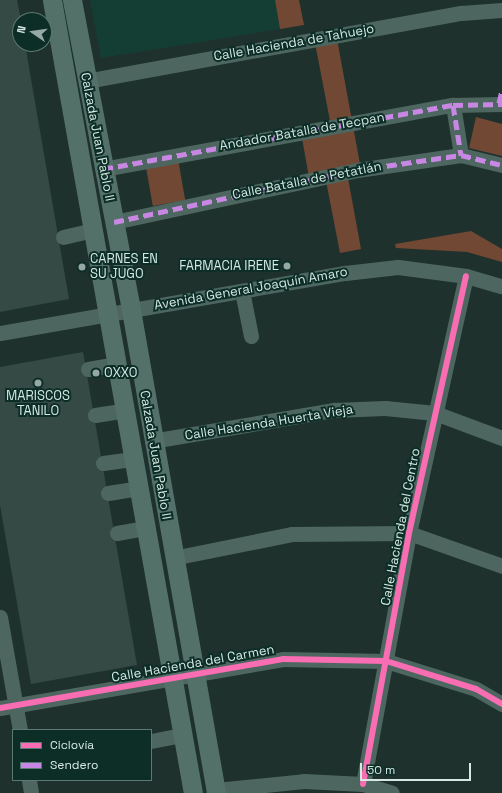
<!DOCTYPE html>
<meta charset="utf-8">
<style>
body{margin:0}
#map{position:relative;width:502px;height:793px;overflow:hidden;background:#1f312d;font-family:"Space Grotesk",sans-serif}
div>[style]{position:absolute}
.built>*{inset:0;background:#143e34}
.green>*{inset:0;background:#704834;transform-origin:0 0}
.building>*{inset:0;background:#354a45}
.minor>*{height:15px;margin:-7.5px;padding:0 7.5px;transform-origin:7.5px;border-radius:7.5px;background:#4d6760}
.major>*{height:19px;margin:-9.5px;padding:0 9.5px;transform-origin:9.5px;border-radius:9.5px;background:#537169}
.quiet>*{height:5px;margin-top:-2.5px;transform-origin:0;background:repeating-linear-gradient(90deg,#c787e3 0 10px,transparent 0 15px)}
.cycleway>*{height:6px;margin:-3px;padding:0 3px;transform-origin:3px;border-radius:3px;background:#f96db3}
.dots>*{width:11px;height:11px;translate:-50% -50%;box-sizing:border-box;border:2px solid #0c2e27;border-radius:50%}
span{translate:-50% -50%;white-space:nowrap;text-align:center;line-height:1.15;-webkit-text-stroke:4px #0c2e27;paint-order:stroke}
.street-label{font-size:13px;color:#d5e8e2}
.poi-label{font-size:13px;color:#d5e8e2}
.left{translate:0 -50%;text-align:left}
.right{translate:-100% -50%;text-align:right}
.legend{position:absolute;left:12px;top:729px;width:140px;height:52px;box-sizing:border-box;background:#0c2e27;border:1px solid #5c7872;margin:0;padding:5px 7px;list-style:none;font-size:12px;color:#d5e8e2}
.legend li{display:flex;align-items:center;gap:8px;height:20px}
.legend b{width:20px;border:1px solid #5c7872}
.north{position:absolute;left:12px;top:12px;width:40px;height:40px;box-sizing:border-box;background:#0c2e27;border:1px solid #5c7872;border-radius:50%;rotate:283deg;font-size:11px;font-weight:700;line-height:16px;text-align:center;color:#d5e8e2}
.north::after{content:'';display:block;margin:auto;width:14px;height:18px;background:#95a8a3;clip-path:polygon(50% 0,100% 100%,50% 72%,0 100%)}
.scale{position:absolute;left:360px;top:763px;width:111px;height:18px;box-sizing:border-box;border:2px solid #d5e8e2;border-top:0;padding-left:5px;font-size:12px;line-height:14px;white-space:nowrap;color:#d5e8e2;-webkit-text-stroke:3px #0c2e27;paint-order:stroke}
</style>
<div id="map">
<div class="built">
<div style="clip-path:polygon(90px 0,275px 0,280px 29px,101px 58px)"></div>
</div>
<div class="green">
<div style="clip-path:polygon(275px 0,299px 0,304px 25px,280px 29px)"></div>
<div style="clip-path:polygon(337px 39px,362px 175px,348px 178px,361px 249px,340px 253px,326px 181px,310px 183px,300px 127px,330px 121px,315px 43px)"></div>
<div style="clip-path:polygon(476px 117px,502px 124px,502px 156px,469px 148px)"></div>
<div style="left:178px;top:159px;width:42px;height:33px;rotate:80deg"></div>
<div style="clip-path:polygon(471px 231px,502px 249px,502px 262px,467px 252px,396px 248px,395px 244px)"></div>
</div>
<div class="building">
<div style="clip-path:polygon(0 0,17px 0,21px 20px,20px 44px,25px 44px,69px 299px,0 312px)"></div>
<div style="clip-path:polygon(83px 352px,137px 665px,31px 684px,0 505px,0 367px)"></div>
</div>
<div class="minor">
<div style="left:86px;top:81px;width:381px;rotate:-10.3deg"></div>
<div style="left:461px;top:13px;width:41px;rotate:-4.2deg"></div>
<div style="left:453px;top:105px;width:51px;rotate:80.9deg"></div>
<div style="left:103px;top:169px;width:356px;rotate:-10.4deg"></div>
<div style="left:453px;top:105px;width:49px;rotate:-1.2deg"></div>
<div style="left:114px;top:222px;width:249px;rotate:-12.1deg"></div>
<div style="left:357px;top:170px;width:105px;rotate:-8.2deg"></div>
<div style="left:461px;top:155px;width:42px;rotate:13.7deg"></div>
<div style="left:63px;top:237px;width:31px;rotate:-13deg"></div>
<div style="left:242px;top:291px;width:46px;rotate:78.7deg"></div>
<div style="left:0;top:333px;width:350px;rotate:-9.9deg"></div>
<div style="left:345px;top:273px;width:53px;rotate:-6.5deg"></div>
<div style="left:398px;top:267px;width:69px;rotate:7.5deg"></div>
<div style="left:466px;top:276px;width:37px;rotate:16deg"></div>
<div style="left:88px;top:369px;width:29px;rotate:-10deg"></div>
<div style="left:95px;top:415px;width:30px;rotate:-9deg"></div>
<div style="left:152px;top:441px;width:185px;rotate:-9.7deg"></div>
<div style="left:334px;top:410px;width:51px;rotate:-2.2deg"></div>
<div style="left:385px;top:408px;width:50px;rotate:5.7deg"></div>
<div style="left:435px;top:413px;width:72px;rotate:20.5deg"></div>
<div style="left:103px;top:463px;width:30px;rotate:-8deg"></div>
<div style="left:108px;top:493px;width:31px;rotate:-9deg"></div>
<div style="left:117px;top:533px;width:29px;rotate:-10deg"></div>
<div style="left:173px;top:558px;width:121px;rotate:-11.4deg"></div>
<div style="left:292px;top:534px;width:117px;rotate:-0.5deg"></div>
<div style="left:409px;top:533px;width:99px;rotate:19.5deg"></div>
<div style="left:0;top:617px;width:115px;rotate:80deg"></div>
<div style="left:0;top:708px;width:287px;rotate:-9.8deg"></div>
<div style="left:283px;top:659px;width:103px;rotate:1.1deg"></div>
<div style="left:386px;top:661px;width:94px;rotate:17.3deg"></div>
<div style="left:476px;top:689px;width:30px;rotate:30deg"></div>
<div style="left:151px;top:741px;width:32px;rotate:-11deg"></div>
<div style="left:29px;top:780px;width:13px;rotate:81deg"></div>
<div style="left:363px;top:784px;width:255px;rotate:-79.6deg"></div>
<div style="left:409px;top:533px;width:263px;rotate:-77.5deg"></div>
<div style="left:216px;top:790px;width:88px;rotate:-5.8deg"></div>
<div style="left:304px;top:781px;width:59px;rotate:2.9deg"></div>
<div style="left:363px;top:784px;width:30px;rotate:17deg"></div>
</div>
<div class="major">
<div style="left:52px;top:0;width:805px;rotate:79.92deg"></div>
<div style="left:72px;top:0;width:316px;rotate:79.2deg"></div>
<div style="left:131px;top:310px;width:490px;rotate:80deg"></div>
</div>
<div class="quiet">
<div style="left:499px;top:103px;width:13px;rotate:-77deg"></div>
<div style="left:453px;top:105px;width:51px;rotate:80.9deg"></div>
<div style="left:103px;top:169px;width:356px;rotate:-10.4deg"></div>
<div style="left:453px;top:105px;width:49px;rotate:-1.2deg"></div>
<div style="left:114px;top:222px;width:249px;rotate:-12.1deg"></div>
<div style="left:357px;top:170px;width:105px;rotate:-8.2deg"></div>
<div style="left:461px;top:155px;width:42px;rotate:13.7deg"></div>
</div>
<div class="cycleway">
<div style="left:0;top:708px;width:287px;rotate:-9.8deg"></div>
<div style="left:283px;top:659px;width:103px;rotate:1.1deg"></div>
<div style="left:386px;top:661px;width:94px;rotate:17.3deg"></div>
<div style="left:476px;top:689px;width:30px;rotate:30deg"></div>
<div style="left:363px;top:784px;width:255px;rotate:-79.6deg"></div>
<div style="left:409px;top:533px;width:263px;rotate:-77.5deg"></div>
</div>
<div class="dots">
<div style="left:287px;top:266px;background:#95a8a3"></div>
<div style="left:82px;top:267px;background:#95a8a3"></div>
<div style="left:96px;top:373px;background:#95a8a3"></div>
<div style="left:38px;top:383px;background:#95a8a3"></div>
</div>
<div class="street-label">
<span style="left:294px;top:43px;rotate:-10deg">Calle Hacienda de Tahuejo</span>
<span style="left:302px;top:132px;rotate:-10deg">Andador Batalla de Tecpan</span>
<span style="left:97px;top:137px;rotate:79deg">Calzada Juan Pablo II</span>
<span style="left:307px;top:181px;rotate:-11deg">Calle Batalla de Petatlán</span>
<span style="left:251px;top:289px;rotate:-10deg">Avenida General Joaquín Amaro</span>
<span style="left:269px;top:423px;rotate:-9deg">Calle Hacienda Huerta Vieja</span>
<span style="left:155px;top:455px;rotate:80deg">Calzada Juan Pablo II</span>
<span style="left:401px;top:527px;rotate:-79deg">Calle Hacienda del Centro</span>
<span style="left:193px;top:664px;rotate:-10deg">Calle Hacienda del Carmen</span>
</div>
<div class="poi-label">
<span class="left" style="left:90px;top:267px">CARNES EN<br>SU JUGO</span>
<span class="right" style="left:279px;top:266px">FARMACIA IRENE</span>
<span class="left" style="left:104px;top:373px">OXXO</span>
<span style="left:38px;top:404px">MARISCOS<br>TANILO</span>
</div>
<ul class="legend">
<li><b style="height:5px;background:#f96db3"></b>Ciclovía</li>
<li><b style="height:5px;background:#c787e3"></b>Sendero</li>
</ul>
<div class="north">N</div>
<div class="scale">50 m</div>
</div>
